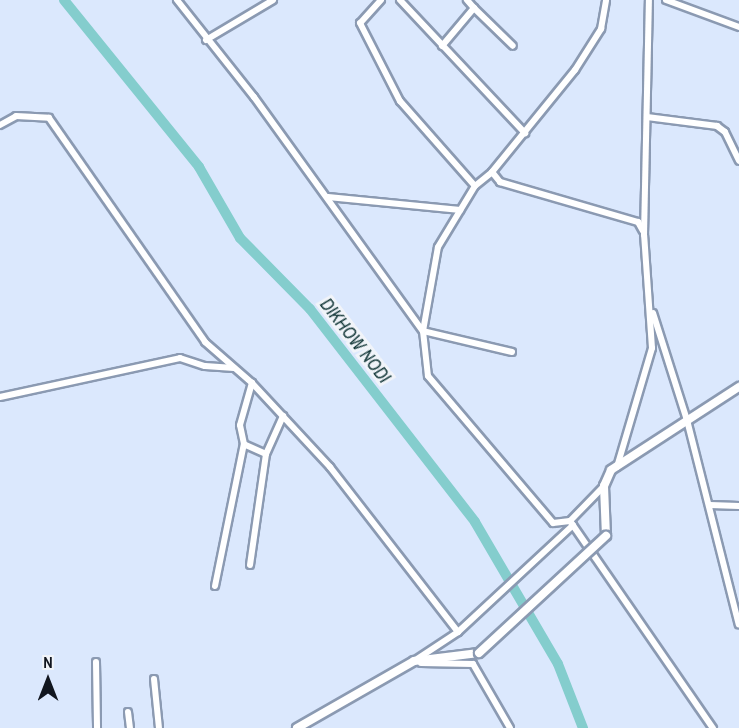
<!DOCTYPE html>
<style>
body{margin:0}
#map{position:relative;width:739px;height:728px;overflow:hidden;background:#dbe8fd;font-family:"Archivo Narrow",sans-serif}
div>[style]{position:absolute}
.river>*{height:10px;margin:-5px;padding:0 5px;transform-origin:5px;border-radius:5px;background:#84cdcd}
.roads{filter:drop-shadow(2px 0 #8b9ab2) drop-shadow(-2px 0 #8b9ab2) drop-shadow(0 2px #8b9ab2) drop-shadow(0 -2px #8b9ab2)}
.street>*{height:6px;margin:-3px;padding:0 3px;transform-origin:3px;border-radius:3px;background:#fff}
.secondary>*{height:8px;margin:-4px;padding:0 4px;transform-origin:4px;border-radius:4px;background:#fff}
.bridges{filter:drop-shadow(2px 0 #8b9ab2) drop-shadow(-2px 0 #8b9ab2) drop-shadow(0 2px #8b9ab2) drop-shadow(0 -2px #8b9ab2)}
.secondary-bridge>*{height:8px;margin:-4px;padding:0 4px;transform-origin:4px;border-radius:4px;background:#fff}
span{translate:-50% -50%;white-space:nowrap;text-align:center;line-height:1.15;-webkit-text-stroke:6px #f1f4f9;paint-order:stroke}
.water-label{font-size:18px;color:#143839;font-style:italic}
.north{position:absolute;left:18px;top:650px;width:60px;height:60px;-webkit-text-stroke:4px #f1f4f9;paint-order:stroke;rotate:0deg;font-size:16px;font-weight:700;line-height:24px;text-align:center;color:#11161f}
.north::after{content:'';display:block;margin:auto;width:21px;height:27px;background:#11161f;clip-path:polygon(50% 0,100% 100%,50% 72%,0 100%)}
</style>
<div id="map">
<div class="river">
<div style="left:64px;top:0;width:215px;rotate:51deg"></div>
<div style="left:199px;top:167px;width:82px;rotate:60deg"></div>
<div style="left:240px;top:238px;width:100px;rotate:45.4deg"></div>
<div style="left:310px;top:309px;width:269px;rotate:52.2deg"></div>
<div style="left:475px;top:522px;width:164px;rotate:59.7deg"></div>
<div style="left:558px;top:664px;width:69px;rotate:68.7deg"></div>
</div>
<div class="roads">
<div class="street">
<div style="left:177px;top:0;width:124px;rotate:51.6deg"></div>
<div style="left:254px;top:97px;width:289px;rotate:54.2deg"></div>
<div style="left:423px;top:331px;width:45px;rotate:83.7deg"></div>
<div style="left:428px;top:376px;width:193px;rotate:49.6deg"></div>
<div style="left:553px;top:523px;width:17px;rotate:-7deg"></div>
<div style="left:570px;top:521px;width:49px;rotate:-45.8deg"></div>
<div style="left:381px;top:0;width:31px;rotate:132deg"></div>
<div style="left:360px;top:23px;width:88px;rotate:62.9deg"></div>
<div style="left:400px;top:101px;width:113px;rotate:48.6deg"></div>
<div style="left:400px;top:0;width:183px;rotate:46.8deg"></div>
<div style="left:666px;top:0;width:78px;rotate:20.3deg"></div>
<div style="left:474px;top:8px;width:54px;rotate:44.3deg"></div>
<div style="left:206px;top:40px;width:78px;rotate:-30.8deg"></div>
<div style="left:442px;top:46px;width:50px;rotate:-49.9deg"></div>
<div style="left:474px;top:8px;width:11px;rotate:-131deg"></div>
<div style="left:647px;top:117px;width:71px;rotate:7.3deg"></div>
<div style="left:717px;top:126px;width:10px;rotate:37deg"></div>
<div style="left:725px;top:132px;width:32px;rotate:64deg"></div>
<div style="left:0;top:125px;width:18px;rotate:-29deg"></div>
<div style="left:16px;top:116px;width:33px;rotate:3deg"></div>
<div style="left:49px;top:118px;width:273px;rotate:55.1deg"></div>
<div style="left:205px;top:342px;width:62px;rotate:41.1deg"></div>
<div style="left:252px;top:383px;width:115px;rotate:47.1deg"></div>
<div style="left:330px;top:467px;width:209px;rotate:52.2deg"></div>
<div style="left:458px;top:632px;width:49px;rotate:146.6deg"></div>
<div style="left:492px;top:172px;width:13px;rotate:51deg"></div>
<div style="left:500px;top:182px;width:144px;rotate:16.2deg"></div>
<div style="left:638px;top:222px;width:10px;rotate:61deg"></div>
<div style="left:328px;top:197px;width:133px;rotate:5.6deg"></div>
<div style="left:653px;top:313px;width:112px;rotate:72.4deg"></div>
<div style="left:687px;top:420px;width:211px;rotate:75.8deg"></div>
<div style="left:512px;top:352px;width:91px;rotate:-166.7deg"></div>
<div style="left:423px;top:331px;width:85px;rotate:-79.9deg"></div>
<div style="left:438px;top:247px;width:71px;rotate:-58.8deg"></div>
<div style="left:475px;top:186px;width:22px;rotate:-39deg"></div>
<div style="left:492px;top:172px;width:132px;rotate:-50.9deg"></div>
<div style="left:575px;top:70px;width:49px;rotate:-57.6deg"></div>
<div style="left:601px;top:29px;width:29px;rotate:-80deg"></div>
<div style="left:0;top:397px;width:184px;rotate:-12.2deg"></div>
<div style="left:180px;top:358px;width:26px;rotate:18deg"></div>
<div style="left:205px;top:366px;width:29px;rotate:4deg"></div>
<div style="left:266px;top:454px;width:42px;rotate:-65.9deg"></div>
<div style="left:617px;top:467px;width:124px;rotate:-73.6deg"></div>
<div style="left:652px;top:348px;width:113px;rotate:-94deg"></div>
<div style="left:644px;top:235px;width:235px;rotate:-88.8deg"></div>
<div style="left:710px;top:505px;width:29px;rotate:2deg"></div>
<div style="left:570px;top:521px;width:252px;rotate:55.4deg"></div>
<div style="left:250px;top:565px;width:112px;rotate:-81.8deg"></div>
<div style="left:266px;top:454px;width:24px;rotate:-156deg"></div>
<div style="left:244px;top:444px;width:19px;rotate:-102deg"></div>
<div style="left:240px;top:425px;width:44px;rotate:-74.1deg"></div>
<div style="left:215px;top:586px;width:145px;rotate:-78.5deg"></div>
<div style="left:458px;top:632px;width:157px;rotate:-42.9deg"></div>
<div style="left:96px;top:662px;width:66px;rotate:89.1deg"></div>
<div style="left:421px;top:663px;width:52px;rotate:1.1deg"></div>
<div style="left:473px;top:664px;width:74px;rotate:60deg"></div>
<div style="left:154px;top:679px;width:49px;rotate:84.2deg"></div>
<div style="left:128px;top:712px;width:16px;rotate:83deg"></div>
</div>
<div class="secondary">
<div style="left:606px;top:536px;width:50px;rotate:-92.3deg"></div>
<div style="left:604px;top:486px;width:17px;rotate:-66deg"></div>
<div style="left:611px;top:470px;width:153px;rotate:-33deg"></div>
<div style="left:297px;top:728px;width:135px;rotate:-29.8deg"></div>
<div style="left:414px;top:661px;width:65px;rotate:-7deg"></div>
</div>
</div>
<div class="bridges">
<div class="secondary-bridge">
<div style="left:479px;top:653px;width:173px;rotate:-42.7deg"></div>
</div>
</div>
<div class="water-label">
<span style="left:355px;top:341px;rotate:52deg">DIKHOW NODI</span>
</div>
<div class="north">N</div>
</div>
